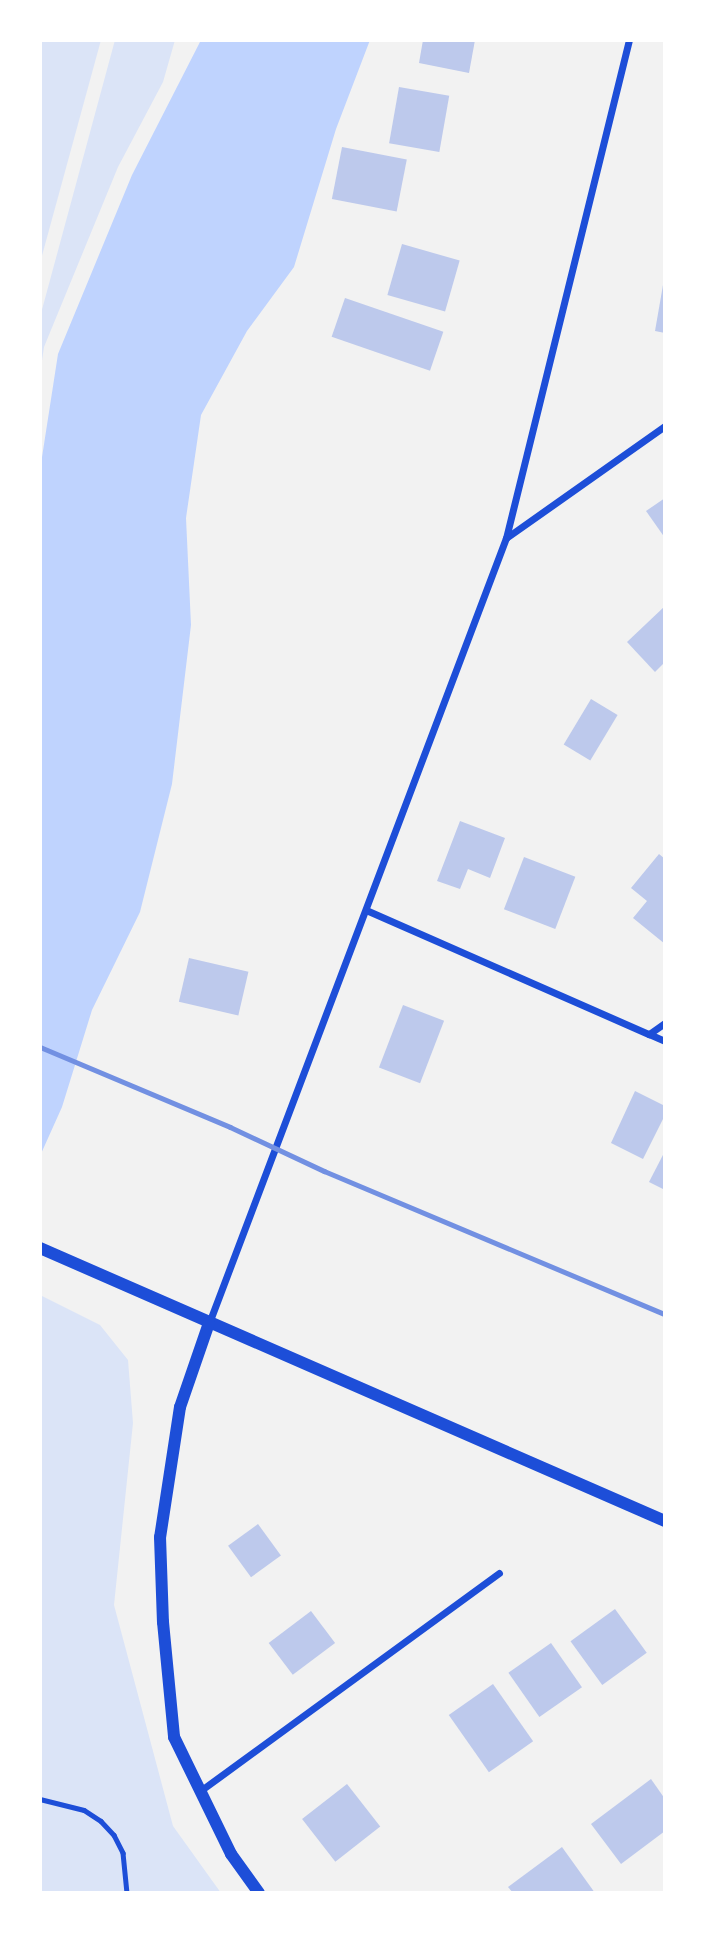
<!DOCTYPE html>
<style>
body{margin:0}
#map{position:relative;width:705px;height:1933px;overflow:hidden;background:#f2f2f2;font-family:Lato,sans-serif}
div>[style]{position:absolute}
.green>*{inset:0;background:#dbe4f7}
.water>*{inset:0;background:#bfd3fe}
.building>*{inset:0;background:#bdc9ec;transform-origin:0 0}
.path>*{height:4.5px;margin:-2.25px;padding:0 2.25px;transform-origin:2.25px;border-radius:2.25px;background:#1d4ed8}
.minor>*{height:7px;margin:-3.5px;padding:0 3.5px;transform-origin:3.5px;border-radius:3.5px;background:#1d4ed8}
.tertiary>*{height:12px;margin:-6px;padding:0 6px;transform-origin:6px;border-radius:6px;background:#1d4ed8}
.rail>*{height:5px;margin:-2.5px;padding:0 2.5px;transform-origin:2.5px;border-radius:2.5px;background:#7290e2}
span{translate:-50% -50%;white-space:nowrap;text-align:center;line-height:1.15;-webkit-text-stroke:5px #fff;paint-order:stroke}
.frame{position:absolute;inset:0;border:42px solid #fff;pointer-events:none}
</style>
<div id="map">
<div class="green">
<div style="clip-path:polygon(40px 40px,101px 40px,40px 263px)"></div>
<div style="clip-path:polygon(115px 40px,175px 40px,163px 82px,118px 167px,44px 347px,40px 374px,40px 317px)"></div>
<div style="clip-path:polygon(40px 1295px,100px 1325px,128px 1360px,133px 1423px,114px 1605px,173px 1826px,221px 1893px,40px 1893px)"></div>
</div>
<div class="water">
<div style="clip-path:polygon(201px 40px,370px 40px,336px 129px,294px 267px,247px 331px,201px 415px,186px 518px,191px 625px,172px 784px,140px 912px,92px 1010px,62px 1107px,40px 1156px,40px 470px,58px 354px,132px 175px)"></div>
</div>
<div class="building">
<div style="clip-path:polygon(423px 40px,475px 40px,469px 73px,419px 63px)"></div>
<div style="left:399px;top:87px;width:51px;height:57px;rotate:10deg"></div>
<div style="left:342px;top:147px;width:66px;height:53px;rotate:11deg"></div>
<div style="left:402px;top:244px;width:60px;height:53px;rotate:16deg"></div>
<div style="clip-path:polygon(663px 285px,665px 285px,665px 333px,655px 331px)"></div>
<div style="left:345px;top:298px;width:104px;height:41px;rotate:19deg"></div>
<div style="clip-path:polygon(665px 498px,665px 538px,646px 511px)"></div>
<div style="clip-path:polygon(665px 606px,665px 662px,655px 672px,627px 642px)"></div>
<div style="left:591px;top:699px;width:31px;height:53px;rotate:31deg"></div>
<div style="clip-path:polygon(460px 821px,505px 838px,490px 878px,468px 869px,460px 889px,437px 881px)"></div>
<div style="clip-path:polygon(659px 854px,665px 859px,665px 944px,633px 918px,647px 901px,631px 888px)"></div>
<div style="left:524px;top:857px;width:55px;height:56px;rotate:21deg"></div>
<div style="left:189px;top:958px;width:61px;height:45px;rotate:13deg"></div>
<div style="left:403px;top:1005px;width:44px;height:67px;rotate:21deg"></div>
<div style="clip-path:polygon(635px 1091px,665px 1106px,665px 1115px,643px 1159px,611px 1143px)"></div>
<div style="clip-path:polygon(665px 1151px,665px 1190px,649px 1182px)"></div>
<div style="left:258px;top:1524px;width:39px;height:37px;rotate:54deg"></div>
<div style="left:615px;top:1609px;width:54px;height:55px;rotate:54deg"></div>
<div style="left:311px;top:1611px;width:40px;height:53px;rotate:53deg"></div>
<div style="left:551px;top:1643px;width:54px;height:52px;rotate:55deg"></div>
<div style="left:493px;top:1684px;width:70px;height:54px;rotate:55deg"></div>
<div style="clip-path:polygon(651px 1779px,665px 1799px,665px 1831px,621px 1864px,591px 1824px)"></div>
<div style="left:347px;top:1784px;width:54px;height:57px;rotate:52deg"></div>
<div style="clip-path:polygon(562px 1847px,595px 1893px,513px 1893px,508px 1887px)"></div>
</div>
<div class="path">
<div style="left:40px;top:1799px;width:45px;rotate:14deg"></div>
<div style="left:84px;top:1810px;width:20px;rotate:33deg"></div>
<div style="left:101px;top:1821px;width:19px;rotate:47deg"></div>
<div style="left:114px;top:1835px;width:20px;rotate:63deg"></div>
<div style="left:123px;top:1853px;width:40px;rotate:84.3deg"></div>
</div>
<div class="minor">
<div style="left:506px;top:538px;width:194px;rotate:-35.2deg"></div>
<div style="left:366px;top:910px;width:309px;rotate:23.7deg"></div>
<div style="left:649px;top:1034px;width:19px;rotate:-35deg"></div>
<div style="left:649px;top:1034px;width:17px;rotate:24deg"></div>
<div style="left:209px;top:1323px;width:839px;rotate:-69.28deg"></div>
<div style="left:506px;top:538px;width:513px;rotate:-76.13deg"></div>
<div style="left:200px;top:1791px;width:370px;rotate:-36.1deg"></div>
</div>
<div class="tertiary">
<div style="left:40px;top:1248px;width:682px;rotate:23.6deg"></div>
<div style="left:209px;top:1323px;width:89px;rotate:109deg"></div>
<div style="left:180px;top:1407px;width:132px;rotate:98.7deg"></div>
<div style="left:160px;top:1537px;width:85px;rotate:88deg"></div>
<div style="left:163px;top:1622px;width:116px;rotate:84.5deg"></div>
<div style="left:174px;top:1737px;width:130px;rotate:64deg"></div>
<div style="left:231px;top:1854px;width:48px;rotate:54.3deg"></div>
</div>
<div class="rail">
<div style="left:40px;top:1047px;width:206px;rotate:22.8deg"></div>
<div style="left:230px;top:1127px;width:104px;rotate:25.1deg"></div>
<div style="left:324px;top:1171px;width:370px;rotate:22.8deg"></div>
</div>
<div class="frame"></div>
</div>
